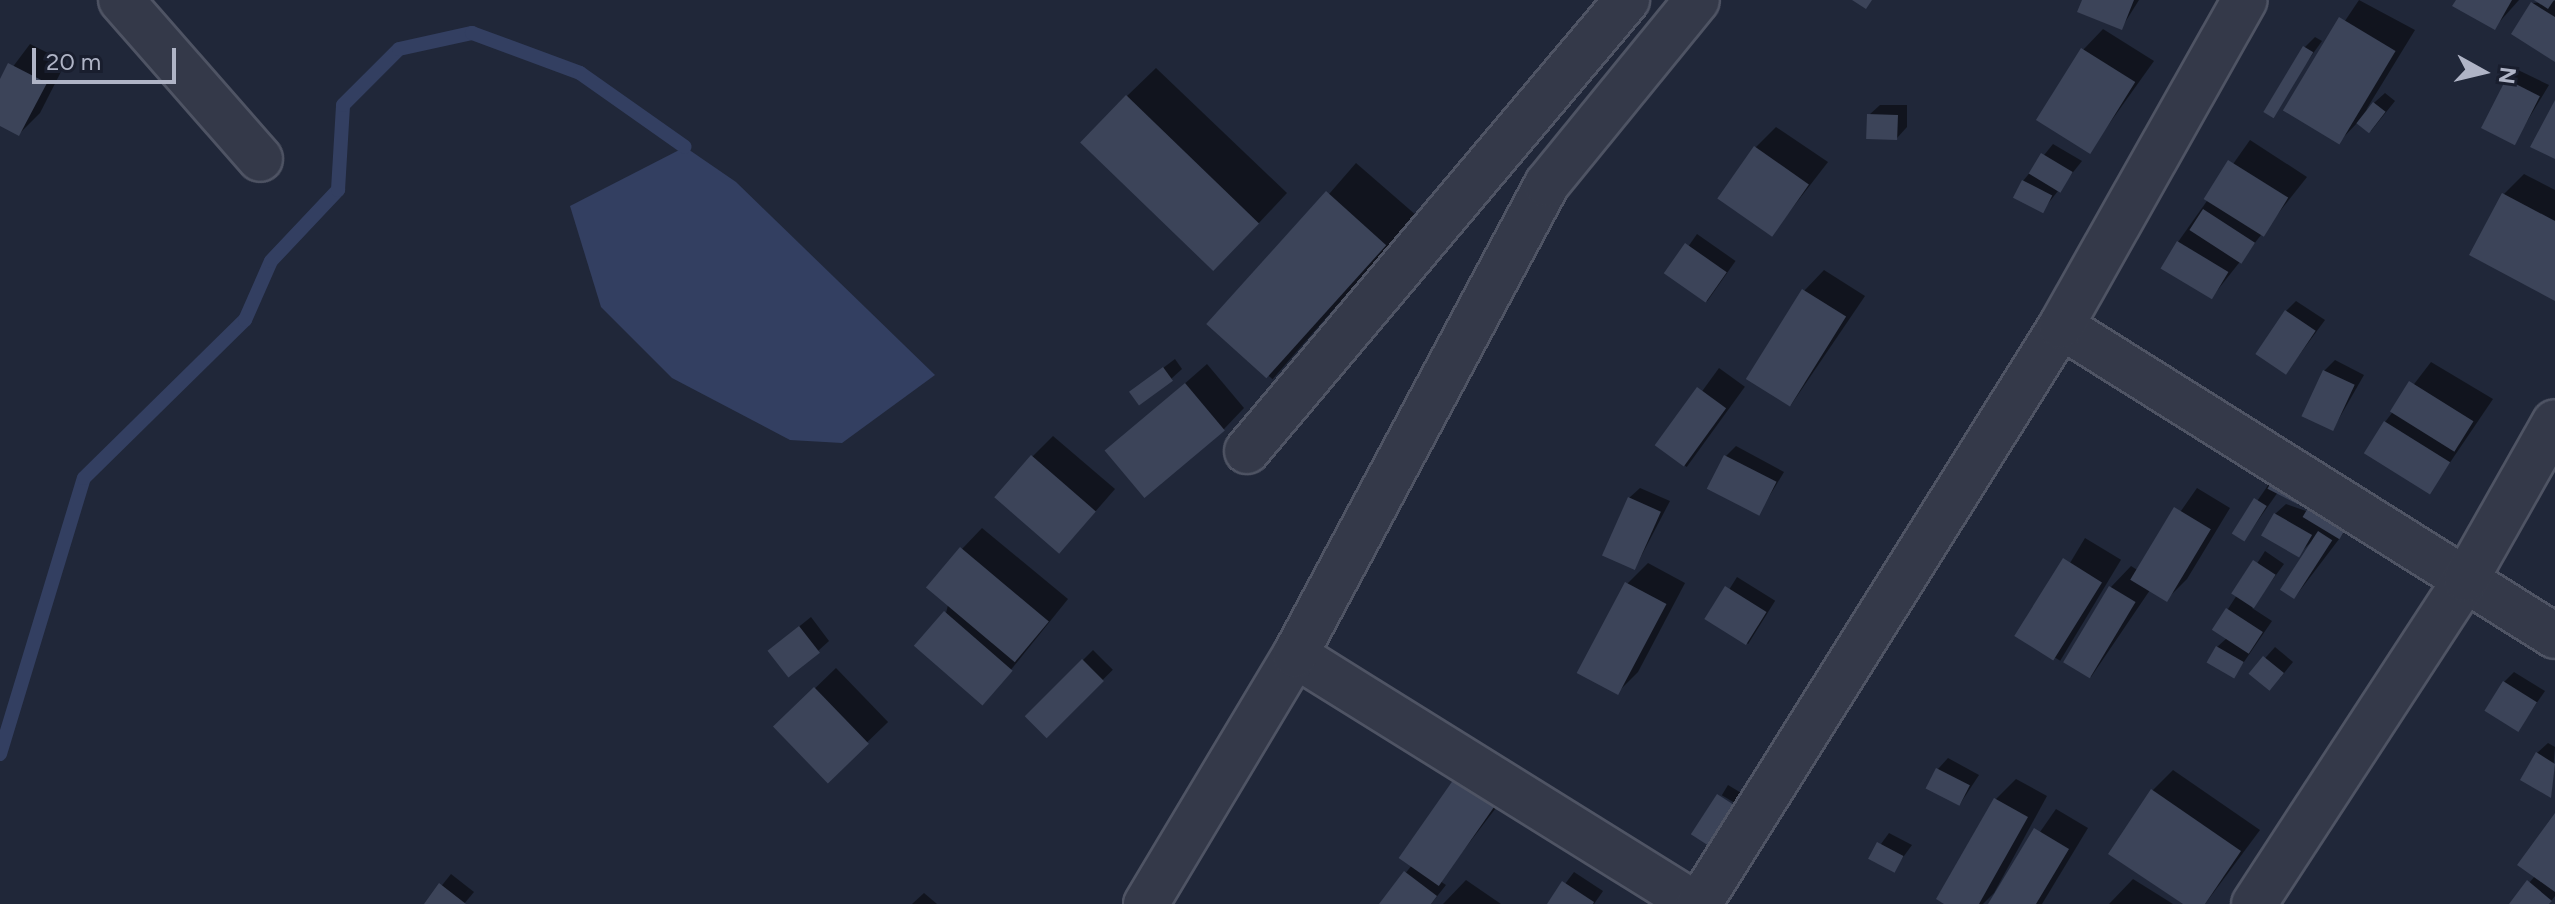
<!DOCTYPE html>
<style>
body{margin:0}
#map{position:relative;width:2555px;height:904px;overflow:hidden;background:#202739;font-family:Figtree,sans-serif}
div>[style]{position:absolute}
.water>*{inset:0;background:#333f61}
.shadow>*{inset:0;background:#0007;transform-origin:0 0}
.stream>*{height:14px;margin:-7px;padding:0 7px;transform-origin:7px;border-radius:7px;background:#333f61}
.building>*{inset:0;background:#3c4459;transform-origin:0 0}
.roads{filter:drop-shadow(2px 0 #4f5464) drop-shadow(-2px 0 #4f5464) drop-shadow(0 2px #4f5464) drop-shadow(0 -2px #4f5464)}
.minor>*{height:44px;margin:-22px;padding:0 22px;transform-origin:22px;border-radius:22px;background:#343949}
span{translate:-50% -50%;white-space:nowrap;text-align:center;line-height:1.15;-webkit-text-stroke:6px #191e2e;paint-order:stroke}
.north{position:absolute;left:2443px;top:32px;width:80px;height:80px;-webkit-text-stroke:6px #191e2e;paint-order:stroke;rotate:98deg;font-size:22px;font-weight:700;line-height:32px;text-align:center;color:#afb4c6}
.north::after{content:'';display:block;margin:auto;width:28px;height:36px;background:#afb4c6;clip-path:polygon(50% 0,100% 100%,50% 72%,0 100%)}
.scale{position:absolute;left:32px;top:48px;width:144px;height:36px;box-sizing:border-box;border:4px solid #afb4c6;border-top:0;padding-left:10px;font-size:24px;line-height:28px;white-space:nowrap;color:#afb4c6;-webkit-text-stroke:6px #191e2e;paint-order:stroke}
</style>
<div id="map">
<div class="water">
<div style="clip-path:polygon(685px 147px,736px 182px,935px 375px,842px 443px,790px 440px,672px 378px,601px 307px,570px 206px)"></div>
</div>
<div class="shadow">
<div style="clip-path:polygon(2084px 0,2139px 0,2122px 27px)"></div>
<div style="clip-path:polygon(2359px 0,2415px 30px,2366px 110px,2385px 93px,2395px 101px,2371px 131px,2358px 122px,2339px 142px,2286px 109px)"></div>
<div style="clip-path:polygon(2458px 0,2519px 0,2494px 28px)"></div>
<div style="clip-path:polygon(2555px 1px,2555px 59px,2532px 3px)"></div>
<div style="clip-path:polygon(2103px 29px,2154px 61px,2089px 152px,2083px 50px)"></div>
<div style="clip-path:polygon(2315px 37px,2322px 41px,2269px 115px,2305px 47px)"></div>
<div style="clip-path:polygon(30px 44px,66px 62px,40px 113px,19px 134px,0 124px,0 84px)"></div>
<div style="clip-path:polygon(1156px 68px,1287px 193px,1243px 240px,1127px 96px)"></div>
<div style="clip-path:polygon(2518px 70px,2549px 85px,2514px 143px,2508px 80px)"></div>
<div style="clip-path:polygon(1880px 105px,1907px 105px,1907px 127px,1897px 138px,1869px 115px)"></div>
<div style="clip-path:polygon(1776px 127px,1828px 162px,1773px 233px,1755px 148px)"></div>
<div style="clip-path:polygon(2250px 140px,2307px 177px,2212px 297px,2178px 242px)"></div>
<div style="clip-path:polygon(2053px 144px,2082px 161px,2042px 211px,2023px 181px)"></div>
<div style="left:1356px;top:163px;width:79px;height:218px;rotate:41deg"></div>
<div style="clip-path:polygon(2524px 174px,2555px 190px,2555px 299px,2504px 194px)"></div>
<div style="left:1697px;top:234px;width:47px;height:49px;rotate:35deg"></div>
<div style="clip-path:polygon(1824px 270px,1865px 296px,1791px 405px,1804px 291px)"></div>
<div style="clip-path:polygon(2296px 301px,2325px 320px,2286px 373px,2286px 311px)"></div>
<div style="clip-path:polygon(1175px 359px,1182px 369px,1171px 379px,1131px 392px)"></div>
<div style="clip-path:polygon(2335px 360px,2364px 375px,2333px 429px,2324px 371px)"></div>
<div style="clip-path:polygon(2431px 362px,2493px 399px,2430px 492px,2385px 422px)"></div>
<div style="clip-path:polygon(1207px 364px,1244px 408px,1224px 429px,1108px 451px)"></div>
<div style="left:1719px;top:368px;width:32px;height:99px;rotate:36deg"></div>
<div style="clip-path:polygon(1053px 436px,1115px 489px,1061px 551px,1032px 457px)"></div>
<div style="clip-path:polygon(1736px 446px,1784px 472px,1758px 515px,1726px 456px)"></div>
<div style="clip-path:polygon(2278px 471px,2278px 492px,2245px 539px,2235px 533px)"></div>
<div style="clip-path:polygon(1640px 488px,1670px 501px,1635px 568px,1629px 498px)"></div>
<div style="clip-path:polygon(2197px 488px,2230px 508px,2187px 579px,2166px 600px,2150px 590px,2091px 677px,2066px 662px,2111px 587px,2131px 566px,2139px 571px)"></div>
<div style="clip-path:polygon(2286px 504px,2349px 526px,2295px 597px,2311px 542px,2299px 554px,2275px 514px)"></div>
<div style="clip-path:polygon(982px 528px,1068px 599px,984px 703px,946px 613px,962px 549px)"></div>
<div style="left:2085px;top:538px;width:42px;height:118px;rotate:31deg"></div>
<div style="clip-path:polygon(2265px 551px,2284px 564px,2252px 608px,2272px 621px,2235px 675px,2217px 647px,2227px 638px,2228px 609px)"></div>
<div style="clip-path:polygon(1648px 563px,1685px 583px,1638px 672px,1617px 693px,1627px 584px)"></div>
<div style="left:1737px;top:577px;width:45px;height:51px;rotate:32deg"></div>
<div style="clip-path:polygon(811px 617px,829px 641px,818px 651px,781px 641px)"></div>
<div style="clip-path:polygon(2275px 647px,2293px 662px,2280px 678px,2252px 673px)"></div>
<div style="left:1093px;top:650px;width:28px;height:93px;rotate:45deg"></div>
<div style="left:836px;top:668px;width:75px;height:83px;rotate:46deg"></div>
<div style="clip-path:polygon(2514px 672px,2545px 691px,2518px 730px,2504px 682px)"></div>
<div style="clip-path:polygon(2548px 743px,2555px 747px,2551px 796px,2537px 753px)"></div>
<div style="clip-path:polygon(1948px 758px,1979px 775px,1960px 804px,1938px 769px)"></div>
<div style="clip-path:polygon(2173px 770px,2260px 830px,2205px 904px,2187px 904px,2152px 791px)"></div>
<div style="clip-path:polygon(2016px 779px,2047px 796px,1994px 893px,1983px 904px,1948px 904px,1996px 799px)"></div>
<div style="clip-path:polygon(1515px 783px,1440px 881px,1446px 885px,1431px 904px,1381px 904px,1412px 865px)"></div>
<div style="left:1728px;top:785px;width:21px;height:12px;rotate:31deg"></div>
<div style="clip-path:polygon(2056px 809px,2088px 828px,2042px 904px,1990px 904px)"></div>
<div style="clip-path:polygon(2555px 816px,2555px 896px,2549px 904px,2511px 904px,2535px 876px)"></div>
<div style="clip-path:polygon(1889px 833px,1912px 845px,1893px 871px,1870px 859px)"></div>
<div style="clip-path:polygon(1574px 872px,1603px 891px,1594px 904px,1550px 904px)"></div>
<div style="clip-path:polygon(451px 874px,474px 892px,464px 904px,427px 904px)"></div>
<div style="clip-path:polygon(2133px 879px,2173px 904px,2109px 904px)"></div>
<div style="clip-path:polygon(1466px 880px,1501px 904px,1443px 904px)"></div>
<div style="clip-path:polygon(924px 893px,937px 904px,912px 904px)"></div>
</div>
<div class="stream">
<div style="left:0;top:754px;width:288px;rotate:-73.1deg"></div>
<div style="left:84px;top:478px;width:226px;rotate:-44.5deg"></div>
<div style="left:245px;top:320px;width:64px;rotate:-66.2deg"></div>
<div style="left:271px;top:261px;width:98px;rotate:-46.7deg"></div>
<div style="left:338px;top:190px;width:85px;rotate:-86.6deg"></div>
<div style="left:343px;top:105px;width:79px;rotate:-45deg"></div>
<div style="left:399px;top:49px;width:75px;rotate:-12.4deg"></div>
<div style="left:472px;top:33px;width:115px;rotate:20.3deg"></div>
<div style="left:580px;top:73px;width:128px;rotate:35.2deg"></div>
</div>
<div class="building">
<div style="clip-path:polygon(1852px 0,1872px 0,1866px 9px)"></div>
<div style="clip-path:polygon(2082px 0,2134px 0,2122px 30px,2077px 12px)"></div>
<div style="clip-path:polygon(2456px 0,2512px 0,2495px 30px,2452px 6px)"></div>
<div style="clip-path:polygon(2534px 0,2554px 0,2548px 9px)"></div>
<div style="clip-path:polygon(2531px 2px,2555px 17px,2555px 62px,2511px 34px)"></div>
<div style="left:2339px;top:17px;width:66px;height:109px;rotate:31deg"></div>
<div style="left:2303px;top:46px;width:12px;height:77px;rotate:31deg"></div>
<div style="left:2081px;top:48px;width:64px;height:85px;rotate:32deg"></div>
<div style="clip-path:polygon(8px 63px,47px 83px,19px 136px,0 126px,0 79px)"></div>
<div style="left:2506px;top:79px;width:38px;height:55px;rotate:27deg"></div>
<div style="left:1126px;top:95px;width:185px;height:66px;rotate:44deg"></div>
<div style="clip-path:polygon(2555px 100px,2555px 159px,2530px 147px)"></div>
<div style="left:2373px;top:102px;width:16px;height:27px;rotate:38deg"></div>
<div style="left:1867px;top:114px;width:31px;height:25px;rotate:2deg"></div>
<div style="left:1754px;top:146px;width:67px;height:64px;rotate:35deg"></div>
<div style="left:2041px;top:153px;width:37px;height:24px;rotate:31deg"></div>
<div style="left:2228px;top:160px;width:71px;height:46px;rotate:32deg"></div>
<div style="left:2022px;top:180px;width:34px;height:20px;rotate:27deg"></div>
<div style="left:1326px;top:191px;width:81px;height:179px;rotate:42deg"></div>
<div style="clip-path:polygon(2502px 193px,2555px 221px,2555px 301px,2469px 255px)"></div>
<div style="left:2203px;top:209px;width:62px;height:25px;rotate:33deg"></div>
<div style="left:2177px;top:241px;width:60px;height:32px;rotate:31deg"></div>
<div style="left:1685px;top:243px;width:51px;height:37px;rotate:35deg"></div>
<div style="left:1802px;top:289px;width:52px;height:106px;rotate:32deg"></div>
<div style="left:2285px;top:310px;width:37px;height:53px;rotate:34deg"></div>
<div style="left:1163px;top:367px;width:17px;height:42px;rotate:54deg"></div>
<div style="left:2323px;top:370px;width:35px;height:51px;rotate:25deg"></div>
<div style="left:2409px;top:381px;width:76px;height:36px;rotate:32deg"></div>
<div style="left:1185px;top:383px;width:62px;height:105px;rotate:50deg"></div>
<div style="left:1697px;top:387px;width:36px;height:72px;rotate:36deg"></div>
<div style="left:2384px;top:421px;width:78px;height:38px;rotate:32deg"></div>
<div style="left:1031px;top:455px;width:86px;height:56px;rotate:41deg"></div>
<div style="left:1724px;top:455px;width:59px;height:38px;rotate:27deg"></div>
<div style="left:2277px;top:470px;width:34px;height:21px;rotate:27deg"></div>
<div style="left:2317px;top:493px;width:43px;height:28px;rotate:31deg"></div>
<div style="left:1628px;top:497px;width:36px;height:64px;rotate:24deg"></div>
<div style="left:2254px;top:498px;width:15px;height:42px;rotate:32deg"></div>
<div style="left:2174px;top:507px;width:43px;height:85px;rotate:31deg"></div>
<div style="left:2274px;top:513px;width:44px;height:26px;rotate:30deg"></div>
<div style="left:2318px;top:531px;width:17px;height:70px;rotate:33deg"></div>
<div style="left:960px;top:547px;width:116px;height:53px;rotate:40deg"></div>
<div style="left:2063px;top:558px;width:46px;height:92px;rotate:32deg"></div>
<div style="left:2253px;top:560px;width:27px;height:40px;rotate:33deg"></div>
<div style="left:1625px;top:582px;width:47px;height:103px;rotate:28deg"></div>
<div style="left:1725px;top:586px;width:49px;height:39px;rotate:32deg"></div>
<div style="left:2109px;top:586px;width:31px;height:89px;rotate:31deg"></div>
<div style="left:2226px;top:608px;width:44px;height:26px;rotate:33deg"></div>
<div style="left:944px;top:611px;width:91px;height:46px;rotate:41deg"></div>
<div style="left:799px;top:626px;width:34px;height:40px;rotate:52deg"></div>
<div style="left:2216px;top:646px;width:32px;height:19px;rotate:30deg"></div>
<div style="left:2263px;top:656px;width:27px;height:23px;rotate:39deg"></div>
<div style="left:1082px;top:659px;width:31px;height:81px;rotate:45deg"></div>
<div style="left:2503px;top:681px;width:40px;height:35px;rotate:32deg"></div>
<div style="left:814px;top:687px;width:79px;height:57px;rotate:46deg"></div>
<div style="clip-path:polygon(2536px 752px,2555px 764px,2551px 798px,2520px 780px)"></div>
<div style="left:1936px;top:768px;width:38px;height:23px;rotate:27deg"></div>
<div style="left:1456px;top:776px;width:49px;height:100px;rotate:35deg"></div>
<div style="clip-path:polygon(2151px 789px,2241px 851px,2205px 904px,2183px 904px,2108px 854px)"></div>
<div style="left:1717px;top:794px;width:24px;height:48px;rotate:33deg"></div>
<div style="clip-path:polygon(1994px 798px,2028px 817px,1979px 904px,1944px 904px,1936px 899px)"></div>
<div style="clip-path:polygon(2555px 813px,2555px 892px,2517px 865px)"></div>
<div style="clip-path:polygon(2034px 828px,2069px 849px,2036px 904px,1988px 904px)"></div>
<div style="left:1877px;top:842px;width:30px;height:19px;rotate:28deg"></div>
<div style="clip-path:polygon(1404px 871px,1437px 896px,1431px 904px,1379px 904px)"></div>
<div style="clip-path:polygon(2527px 880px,2552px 901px,2549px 904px,2509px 904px)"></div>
<div style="clip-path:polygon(1562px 881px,1594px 902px,1593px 904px,1547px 904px)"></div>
<div style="clip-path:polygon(439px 883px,466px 904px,424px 904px)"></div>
</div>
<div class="roads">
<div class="minor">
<div style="left:121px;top:0;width:211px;rotate:48.8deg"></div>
<div style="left:2061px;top:326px;width:583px;rotate:32.11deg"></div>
<div style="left:1247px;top:451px;width:590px;rotate:-49.88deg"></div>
<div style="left:1295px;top:655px;width:471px;rotate:31.9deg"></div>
<div style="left:1146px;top:904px;width:290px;rotate:-59.1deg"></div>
<div style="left:1295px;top:655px;width:534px;rotate:-61.85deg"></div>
<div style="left:1547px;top:184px;width:237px;rotate:-50.8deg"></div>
<div style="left:1699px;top:904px;width:682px;rotate:-57.94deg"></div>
<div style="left:2061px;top:326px;width:374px;rotate:-60.6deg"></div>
<div style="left:2254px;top:904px;width:388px;rotate:-56.9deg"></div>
<div style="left:2466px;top:579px;width:180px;rotate:-60.5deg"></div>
</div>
</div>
<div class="north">N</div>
<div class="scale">20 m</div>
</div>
